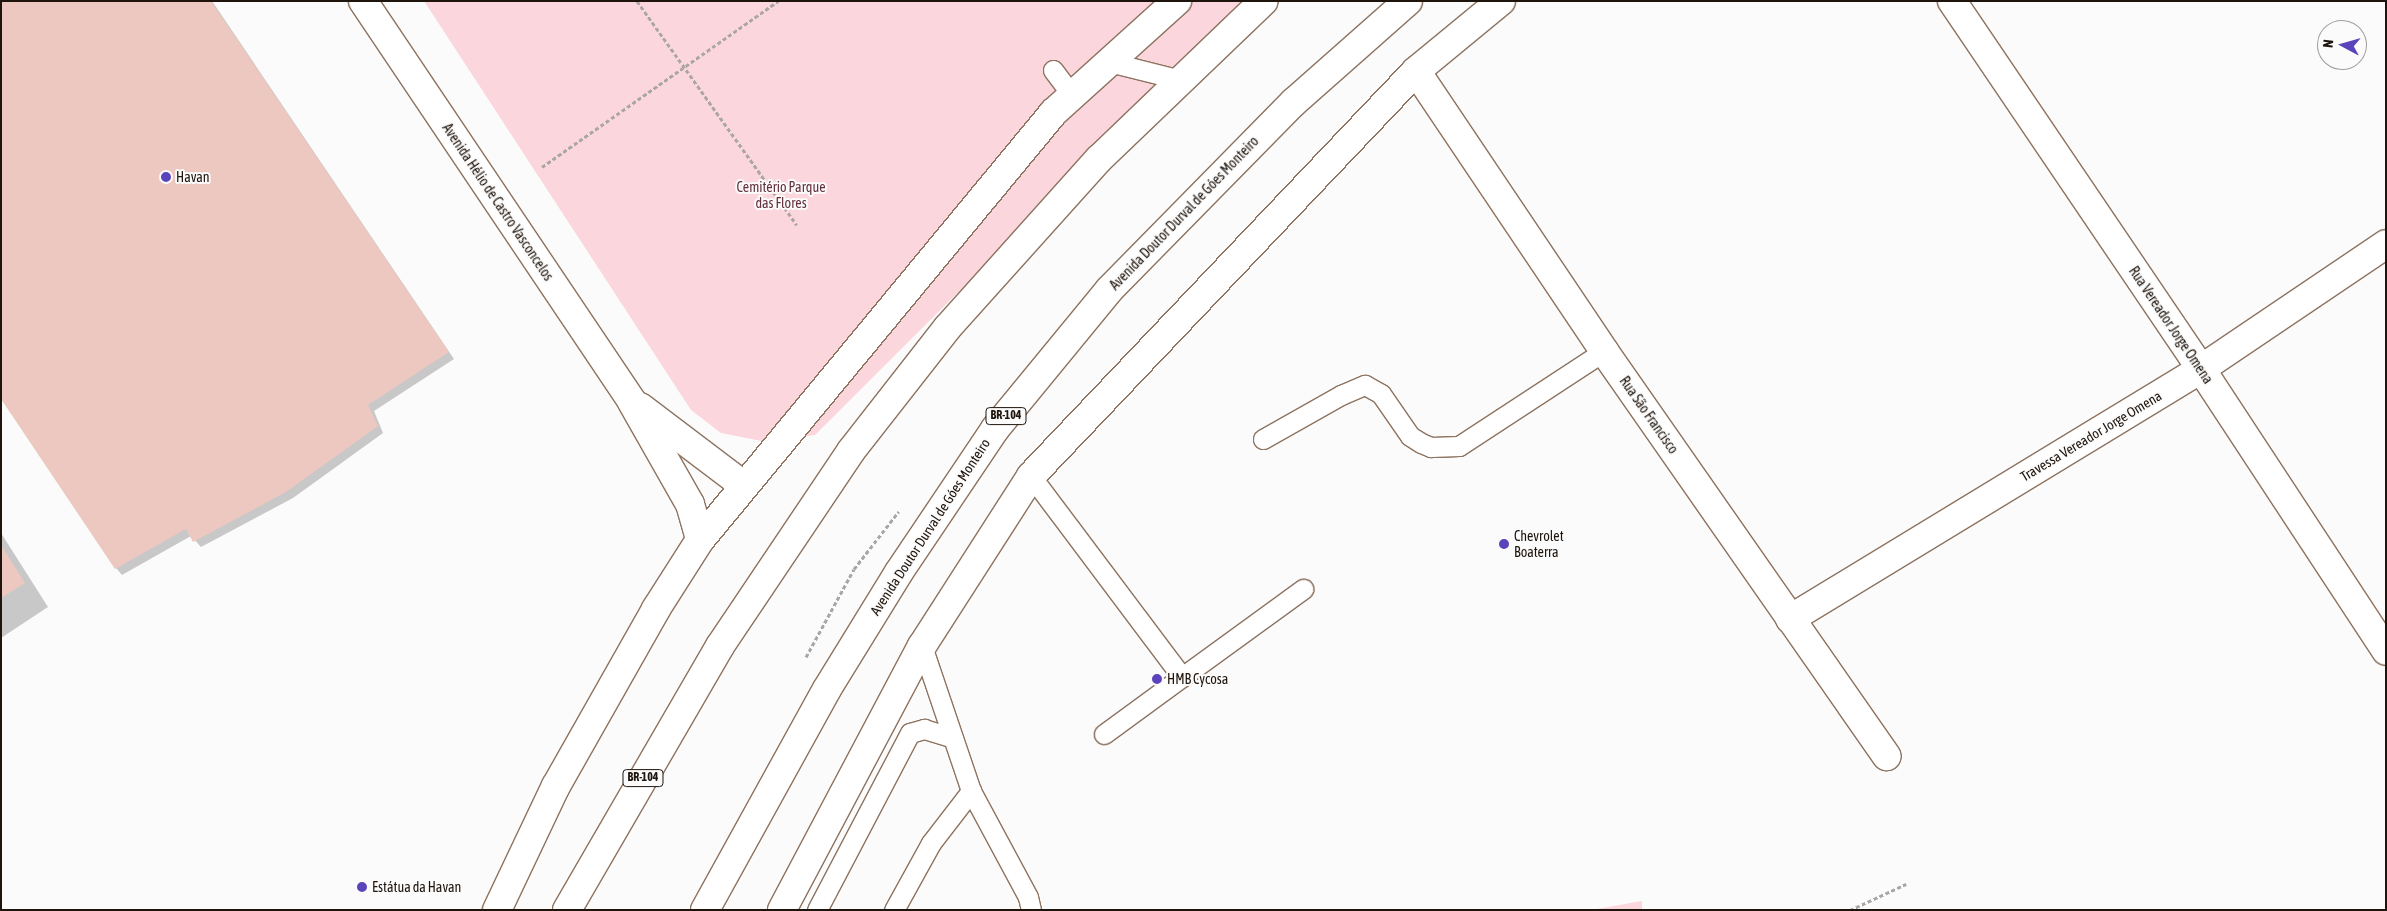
<!DOCTYPE html>
<meta charset="utf-8">
<style>
body{margin:0}
#map{position:relative;width:2387px;height:911px;overflow:hidden;background:#fbfbfb;font-family:"Asap Condensed",sans-serif}
div>[style]{position:absolute}
.green>*{inset:0;background:#fcd6dd}
.shadow>*{inset:0;background:#0003}
.building>*{inset:0;background:#ecc8c1}
.path>*{height:3px;margin-top:-1.5px;transform-origin:0;background:repeating-linear-gradient(90deg,#aaa6a3 0 4px,transparent 0 6.5px)}
.roads{filter:drop-shadow(1px 0 #8d7360) drop-shadow(-1px 0 #8d7360) drop-shadow(0 1px #8d7360) drop-shadow(0 -1px #8d7360)}
.lane>*{height:19px;margin:-9.5px;padding:0 9.5px;transform-origin:9.5px;border-radius:9.5px;background:#fff}
.street>*{height:28px;margin:-14px;padding:0 14px;transform-origin:14px;border-radius:14px;background:#fff}
.secondary>*{height:28px;margin:-14px;padding:0 14px;transform-origin:14px;border-radius:14px;background:#fff}
.highway>*{height:28px;margin:-14px;padding:0 14px;transform-origin:14px;border-radius:14px;background:#fff}
.dots>*{width:14px;height:14px;translate:-50% -50%;box-sizing:border-box;border:2px solid #fbfbfb;border-radius:50%}
span{translate:-50% -50%;white-space:nowrap;text-align:center;line-height:1.15;-webkit-text-stroke:4px #fbfbfb;paint-order:stroke}
.shield-label span{padding:1px 4px;background:#fbfbfb;border:1px solid;border-radius:4px;-webkit-text-stroke-width:0}
.shield-label{font-size:12px;color:#1e140c;font-weight:700}
.poi-label{font-size:14px;color:#1e140c}
.left{translate:0 -50%;text-align:left}
.park-label{font-size:14px;color:#65313f}
.street-label{font-size:14px;color:#1e140c}
.frame{position:absolute;inset:0;border:2px solid #1e140c;pointer-events:none}
.north{position:absolute;left:2317px;top:20px;width:50px;height:50px;box-sizing:border-box;background:#fbfbfb;border:1px solid #a39f9b;border-radius:50%;rotate:276deg;font-size:14px;font-weight:700;line-height:20px;text-align:center;color:#1e140c}
.north::after{content:'';display:block;margin:auto;width:18px;height:22px;background:#5b43bb;clip-path:polygon(50% 0,100% 100%,50% 72%,0 100%)}
</style>
<div id="map">
<div class="green">
<div style="clip-path:polygon(424px 1px,1250px 1px,815px 435px,766px 442px,721px 433px,691px 410px)"></div>
<div style="clip-path:polygon(1642px 901px,1642px 910px,1591px 910px)"></div>
</div>
<div class="shadow">
<div style="clip-path:polygon(1px 1px,212px 1px,454px 359px,374px 411px,383px 433px,293px 498px,201px 547px,191px 536px,122px 575px,116px 568px)"></div>
<div style="clip-path:polygon(1px 533px,48px 607px,1px 638px)"></div>
</div>
<div class="building">
<div style="clip-path:polygon(1px 1px,211px 1px,449px 352px,368px 405px,378px 426px,286px 492px,193px 542px,186px 529px,115px 569px,1px 399px)"></div>
<div style="clip-path:polygon(1px 545px,25px 583px,1px 598px)"></div>
</div>
<div class="path">
<div style="left:637px;top:1px;width:275px;rotate:54.5deg"></div>
<div style="left:542px;top:167px;width:289px;rotate:-35.1deg"></div>
<div style="left:806px;top:657px;width:100px;rotate:-61.4deg"></div>
<div style="left:854px;top:569px;width:73px;rotate:-52.2deg"></div>
<div style="left:1850px;top:910px;width:62px;rotate:-24.9deg"></div>
</div>
<div class="roads">
<div class="lane">
<div style="left:1109px;top:62px;width:74px;rotate:14deg"></div>
<div style="left:1053px;top:70px;width:31px;rotate:53deg"></div>
<div style="left:1263px;top:439px;width:90px;rotate:-29.4deg"></div>
<div style="left:1341px;top:395px;width:26px;rotate:-23deg"></div>
<div style="left:1365px;top:385px;width:18px;rotate:29deg"></div>
<div style="left:1381px;top:394px;width:51px;rotate:55.4deg"></div>
<div style="left:1410px;top:436px;width:13px;rotate:32deg"></div>
<div style="left:1421px;top:443px;width:11px;rotate:22deg"></div>
<div style="left:1431px;top:447px;width:28px;rotate:-2deg"></div>
<div style="left:1459px;top:446px;width:173px;rotate:-33.2deg"></div>
<div style="left:1031px;top:476px;width:251px;rotate:53.1deg"></div>
<div style="left:1182px;top:677px;width:150px;rotate:-36deg"></div>
<div style="left:922px;top:646px;width:153px;rotate:71.3deg"></div>
<div style="left:971px;top:791px;width:120px;rotate:61.7deg"></div>
<div style="left:1028px;top:897px;width:13px;rotate:77deg"></div>
<div style="left:1104px;top:734px;width:97px;rotate:-36.2deg"></div>
<div style="left:817px;top:910px;width:200px;rotate:-62.3deg"></div>
<div style="left:910px;top:733px;width:15px;rotate:-16deg"></div>
<div style="left:924px;top:729px;width:30px;rotate:17deg"></div>
<div style="left:894px;top:910px;width:77px;rotate:-61.1deg"></div>
<div style="left:931px;top:843px;width:66px;rotate:-52.4deg"></div>
</div>
<div class="street">
<div style="left:1952px;top:1px;width:444px;rotate:55.9deg"></div>
<div style="left:2201px;top:369px;width:337px;rotate:56.7deg"></div>
<div style="left:1416px;top:71px;width:337px;rotate:56.1deg"></div>
<div style="left:1604px;top:351px;width:494px;rotate:55.1deg"></div>
<div style="left:1790px;top:619px;width:481px;rotate:-31.3deg"></div>
<div style="left:2201px;top:369px;width:223px;rotate:-34deg"></div>
<div style="left:497px;top:910px;width:137px;rotate:-64.6deg"></div>
<div style="left:556px;top:786px;width:203px;rotate:-60.5deg"></div>
<div style="left:656px;top:609px;width:82px;rotate:-57.5deg"></div>
<div style="left:700px;top:540px;width:555px;rotate:-50.41deg"></div>
<div style="left:1054px;top:112px;width:166px;rotate:-42.1deg"></div>
<div style="left:782px;top:910px;width:299px;rotate:-62.1deg"></div>
<div style="left:922px;top:646px;width:202px;rotate:-57.3deg"></div>
<div style="left:1031px;top:476px;width:559px;rotate:-46.45deg"></div>
<div style="left:1416px;top:71px;width:110px;rotate:-39.5deg"></div>
</div>
<div class="secondary">
<div style="left:363px;top:1px;width:483px;rotate:56.1deg"></div>
<div style="left:632px;top:402px;width:117px;rotate:60.4deg"></div>
<div style="left:690px;top:504px;width:37px;rotate:74deg"></div>
<div style="left:640px;top:407px;width:129px;rotate:37.1deg"></div>
</div>
<div class="highway">
<div style="left:567px;top:910px;width:305px;rotate:-59.9deg"></div>
<div style="left:720px;top:646px;width:235px;rotate:-56.1deg"></div>
<div style="left:851px;top:451px;width:157px;rotate:-52deg"></div>
<div style="left:948px;top:327px;width:226px;rotate:-48.1deg"></div>
<div style="left:1099px;top:159px;width:228px;rotate:-43.8deg"></div>
<div style="left:705px;top:910px;width:252px;rotate:-61.1deg"></div>
<div style="left:827px;top:689px;width:137px;rotate:-58.4deg"></div>
<div style="left:899px;top:572px;width:172px;rotate:-56.1deg"></div>
<div style="left:995px;top:429px;width:180px;rotate:-50.6deg"></div>
<div style="left:1109px;top:290px;width:264px;rotate:-45.5deg"></div>
<div style="left:1294px;top:102px;width:152px;rotate:-41.5deg"></div>
</div>
</div>
<div class="dots">
<div style="left:166px;top:177px;background:#5b43bb"></div>
<div style="left:1504px;top:544px;background:#5b43bb"></div>
<div style="left:1157px;top:679px;background:#5b43bb"></div>
<div style="left:362px;top:887px;background:#5b43bb"></div>
</div>
<div class="shield-label">
<span style="left:1006px;top:416px">BR-104</span>
<span style="left:643px;top:778px">BR-104</span>
</div>
<div class="poi-label">
<span class="left" style="left:176px;top:177px">Havan</span>
<span class="left" style="left:1514px;top:544px">Chevrolet<br>Boaterra</span>
<span class="left" style="left:1167px;top:679px">HMB Cycosa</span>
<span class="left" style="left:372px;top:887px">Estátua da Havan</span>
</div>
<div class="park-label">
<span style="left:781px;top:195px">Cemitério Parque<br>das Flores</span>
</div>
<div class="street-label">
<span style="left:498px;top:202px;rotate:56deg">Avenida Hélio de Castro Vasconcelos</span>
<span style="left:1184px;top:213px;rotate:-46deg">Avenida Doutor Durval de Góes Monteiro</span>
<span style="left:2171px;top:325px;rotate:56deg">Rua Vereador Jorge Omena</span>
<span style="left:1649px;top:415px;rotate:55deg">Rua São Francisco</span>
<span style="left:2091px;top:436px;rotate:-31deg">Travessa Vereador Jorge Omena</span>
<span style="left:930px;top:527px;rotate:-57deg">Avenida Doutor Durval de Góes Monteiro</span>
</div>
<div class="frame"></div>
<div class="north">N</div>
</div>
